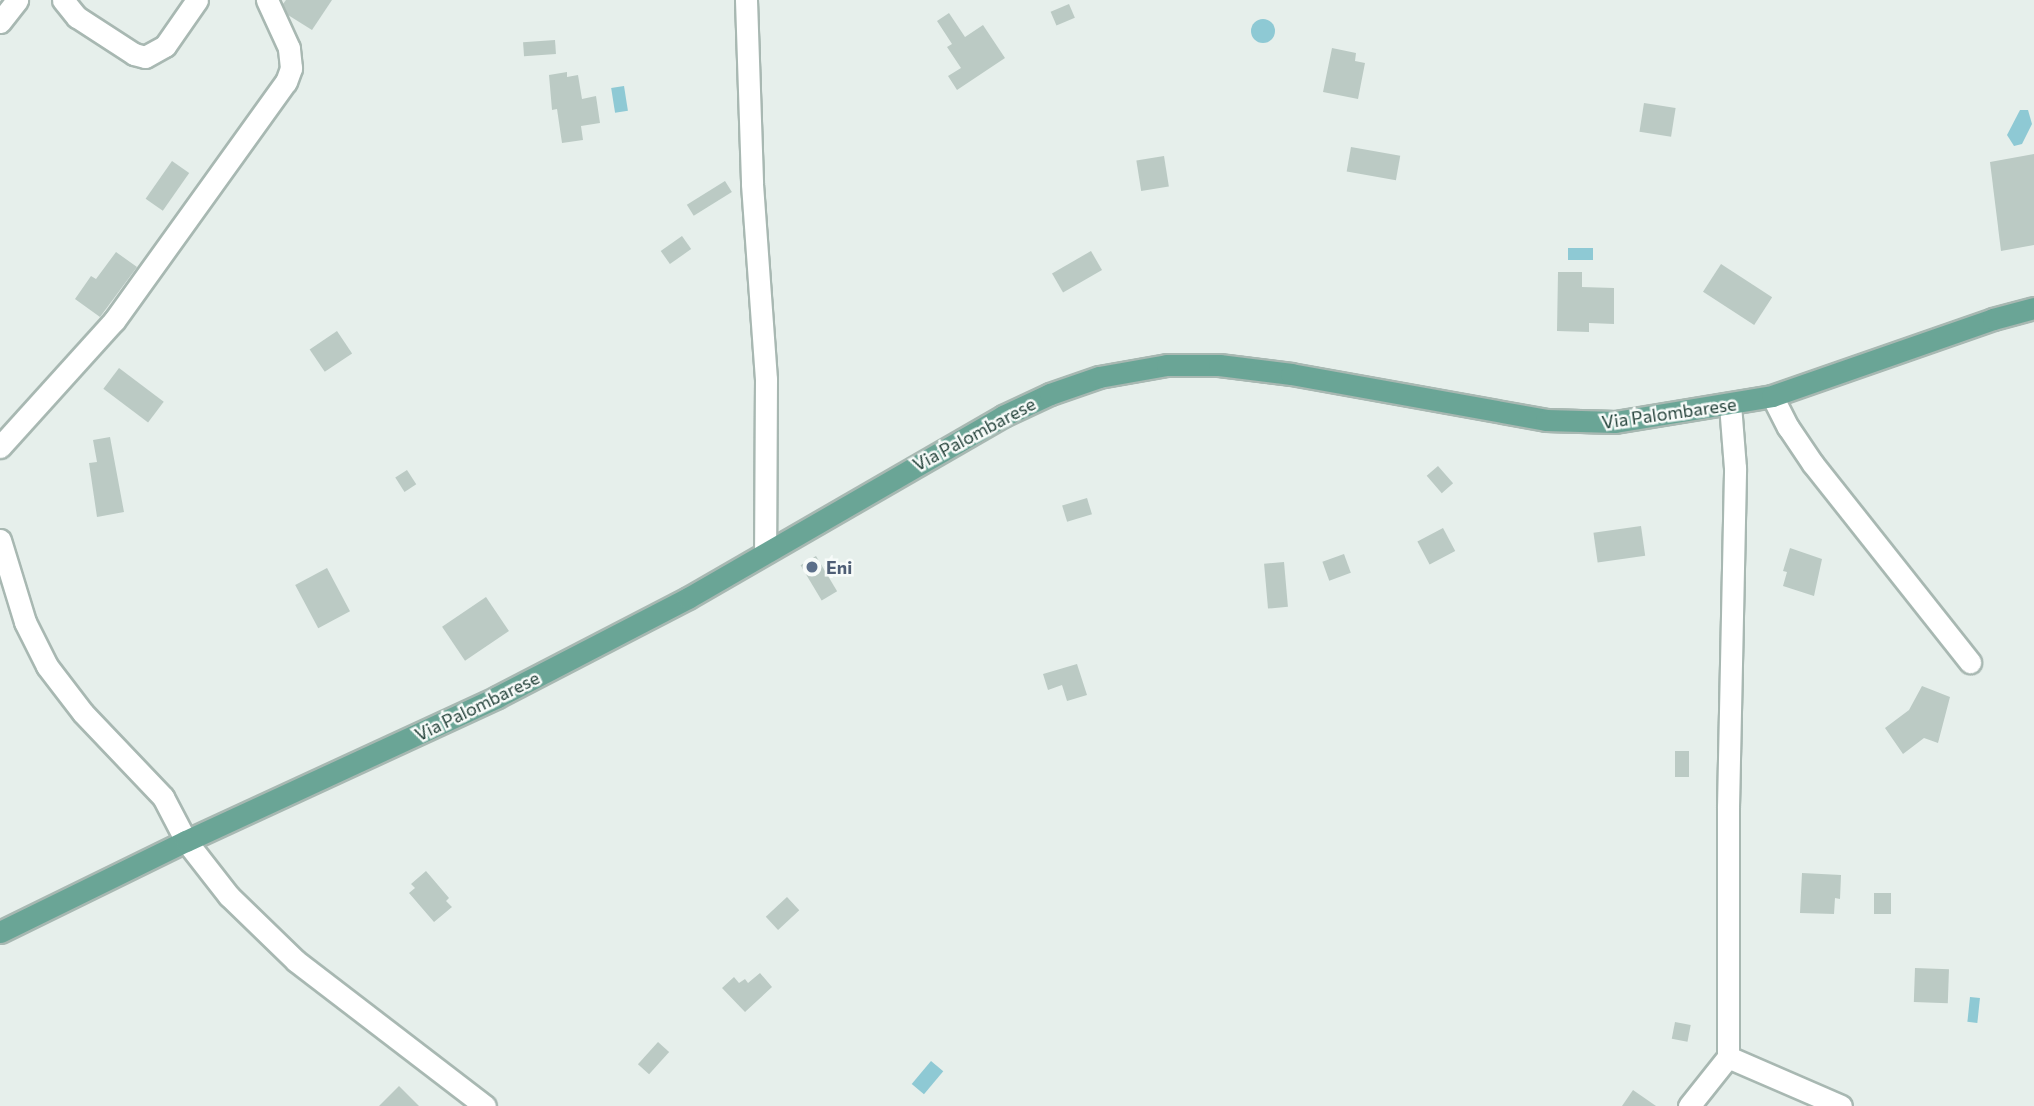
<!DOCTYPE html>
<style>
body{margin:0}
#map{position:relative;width:2034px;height:1106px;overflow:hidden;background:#e6efeb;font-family:Commissioner,sans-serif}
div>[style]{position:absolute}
.water>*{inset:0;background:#8ec9d4;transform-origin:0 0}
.round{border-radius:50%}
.building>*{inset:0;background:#bbcac4;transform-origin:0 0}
.roads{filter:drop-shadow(2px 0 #a8b8b2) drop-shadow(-2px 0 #a8b8b2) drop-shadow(0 2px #a8b8b2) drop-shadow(0 -2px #a8b8b2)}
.minor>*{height:21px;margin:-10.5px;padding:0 10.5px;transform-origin:10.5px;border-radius:10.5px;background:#fff}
.major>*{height:21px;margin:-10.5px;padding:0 10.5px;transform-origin:10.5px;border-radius:10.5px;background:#6aa596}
.dots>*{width:19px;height:19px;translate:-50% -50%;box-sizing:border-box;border:4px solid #f7fbf9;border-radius:50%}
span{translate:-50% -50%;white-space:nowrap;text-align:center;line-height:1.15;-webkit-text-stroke:5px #f7fbf9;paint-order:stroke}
.street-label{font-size:18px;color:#24423a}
.service-label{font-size:18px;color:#4e5e75;font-weight:700}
.left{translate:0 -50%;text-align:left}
</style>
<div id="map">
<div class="water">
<div class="round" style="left:1251px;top:19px;width:24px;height:24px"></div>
<div style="left:624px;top:86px;width:25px;height:13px;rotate:81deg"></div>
<div style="clip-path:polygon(2020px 110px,2028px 110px,2032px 124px,2022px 144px,2014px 146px,2007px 135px)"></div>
<div style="left:1568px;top:248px;width:25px;height:12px"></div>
<div style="left:1970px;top:997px;width:10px;height:25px;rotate:6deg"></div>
<div style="left:931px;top:1061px;width:16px;height:30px;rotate:40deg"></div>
</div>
<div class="building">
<div style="clip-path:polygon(286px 0,332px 0,312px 30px,288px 15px,283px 4px)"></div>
<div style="left:1069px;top:4px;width:15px;height:20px;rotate:67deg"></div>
<div style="clip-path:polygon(949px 13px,965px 37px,983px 25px,1005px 58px,957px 90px,948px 76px,961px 68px,947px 47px,952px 44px,937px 21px)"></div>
<div style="left:555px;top:40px;width:14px;height:32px;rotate:86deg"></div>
<div style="clip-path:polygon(1332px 48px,1356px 53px,1355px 61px,1365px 63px,1358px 99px,1323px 92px)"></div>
<div style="clip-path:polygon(567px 72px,567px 77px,578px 75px,582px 99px,596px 96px,600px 123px,581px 126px,583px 140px,562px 143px,557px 109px,552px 110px,549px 75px)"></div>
<div style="left:1644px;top:103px;width:32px;height:29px;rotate:9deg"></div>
<div style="left:1351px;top:147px;width:50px;height:25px;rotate:10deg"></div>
<div style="clip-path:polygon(2034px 154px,2034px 245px,2001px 251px,1990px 162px)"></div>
<div style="left:1164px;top:156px;width:31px;height:28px;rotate:81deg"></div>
<div style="left:172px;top:161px;width:21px;height:46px;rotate:35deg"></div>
<div style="left:725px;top:181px;width:13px;height:45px;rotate:58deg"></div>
<div style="left:682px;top:236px;width:16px;height:26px;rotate:55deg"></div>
<div style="left:1091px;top:251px;width:22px;height:45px;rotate:60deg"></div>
<div style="clip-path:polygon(116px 252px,137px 267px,100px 317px,75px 299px,91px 276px,96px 279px)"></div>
<div style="left:1721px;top:264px;width:61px;height:33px;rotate:33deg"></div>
<div style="clip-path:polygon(1558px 272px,1582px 272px,1582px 287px,1614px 288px,1614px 324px,1589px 323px,1589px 332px,1557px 331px)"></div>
<div style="left:337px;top:331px;width:27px;height:33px;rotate:56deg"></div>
<div style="left:119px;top:368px;width:56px;height:26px;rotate:37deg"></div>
<div style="clip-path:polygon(110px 437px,124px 512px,97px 517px,89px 463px,97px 462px,93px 440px)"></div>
<div style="left:1438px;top:466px;width:23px;height:15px;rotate:49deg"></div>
<div style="left:407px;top:470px;width:17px;height:14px;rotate:57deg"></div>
<div style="left:1087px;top:498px;width:17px;height:26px;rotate:73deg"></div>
<div style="left:1641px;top:526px;width:30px;height:48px;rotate:82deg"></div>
<div style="left:1443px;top:528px;width:26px;height:29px;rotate:62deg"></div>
<div style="clip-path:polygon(1790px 548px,1822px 559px,1814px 596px,1783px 586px,1787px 572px,1783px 571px)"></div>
<div style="left:1344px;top:554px;width:20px;height:23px;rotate:70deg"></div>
<div style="left:816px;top:556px;width:41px;height:18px;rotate:59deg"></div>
<div style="left:1284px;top:562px;width:45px;height:20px;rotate:85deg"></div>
<div style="left:327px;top:568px;width:49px;height:36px;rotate:62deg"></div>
<div style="left:486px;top:597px;width:41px;height:53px;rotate:56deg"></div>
<div style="clip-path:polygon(1077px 664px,1087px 695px,1067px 701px,1062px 685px,1048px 690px,1043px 674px)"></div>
<div style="clip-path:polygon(1922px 686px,1950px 697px,1938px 743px,1924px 738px,1903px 754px,1885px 728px,1909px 710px)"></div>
<div style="left:1675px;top:751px;width:14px;height:26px"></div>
<div style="clip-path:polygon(426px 871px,449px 898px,446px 901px,452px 907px,434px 922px,409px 893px,415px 888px,411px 884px)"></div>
<div style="clip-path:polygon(1802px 873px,1841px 875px,1840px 899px,1835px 898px,1834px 914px,1800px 913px)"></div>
<div style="left:1874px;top:893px;width:17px;height:21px"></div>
<div style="left:787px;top:897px;width:18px;height:29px;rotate:47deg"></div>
<div style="left:1915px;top:968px;width:34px;height:34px;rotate:2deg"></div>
<div style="clip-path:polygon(760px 973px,772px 987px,745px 1012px,722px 988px,734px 977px,739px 983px,745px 979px,748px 983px)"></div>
<div style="left:1675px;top:1022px;width:16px;height:17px;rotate:11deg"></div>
<div style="left:658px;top:1042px;width:15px;height:30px;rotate:42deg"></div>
<div style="clip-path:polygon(399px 1086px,419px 1106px,379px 1106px)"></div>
<div style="clip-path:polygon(1633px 1090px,1656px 1106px,1622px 1106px)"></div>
</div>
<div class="roads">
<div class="minor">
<div style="left:63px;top:0;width:22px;rotate:51deg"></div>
<div style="left:77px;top:17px;width:68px;rotate:33deg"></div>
<div style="left:134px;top:54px;width:11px;rotate:15deg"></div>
<div style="left:145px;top:57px;width:23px;rotate:-29deg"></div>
<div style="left:165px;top:46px;width:56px;rotate:-55.2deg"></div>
<div style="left:746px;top:0;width:184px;rotate:88.1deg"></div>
<div style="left:752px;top:184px;width:196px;rotate:85.9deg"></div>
<div style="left:766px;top:379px;width:174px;rotate:90.3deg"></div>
<div style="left:0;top:22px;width:28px;rotate:-52deg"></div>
<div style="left:1772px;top:396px;width:35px;rotate:63deg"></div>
<div style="left:1788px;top:427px;width:45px;rotate:56deg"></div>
<div style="left:1813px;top:464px;width:253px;rotate:51.6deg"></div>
<div style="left:0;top:447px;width:170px;rotate:-47.9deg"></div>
<div style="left:114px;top:321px;width:294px;rotate:-54.3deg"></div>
<div style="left:286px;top:82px;width:15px;rotate:-70deg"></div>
<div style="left:291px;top:68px;width:20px;rotate:-96deg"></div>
<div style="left:289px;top:48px;width:53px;rotate:-114.6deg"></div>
<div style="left:0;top:540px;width:86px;rotate:73deg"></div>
<div style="left:25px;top:622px;width:49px;rotate:63.4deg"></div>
<div style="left:47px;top:666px;width:59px;rotate:52.5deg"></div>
<div style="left:83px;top:713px;width:116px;rotate:46.4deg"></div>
<div style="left:163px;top:797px;width:50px;rotate:62.4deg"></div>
<div style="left:186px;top:841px;width:70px;rotate:52deg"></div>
<div style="left:229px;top:896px;width:93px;rotate:44.1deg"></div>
<div style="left:296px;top:961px;width:238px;rotate:37.5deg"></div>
<div style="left:1728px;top:1057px;width:250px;rotate:-90deg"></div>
<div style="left:1728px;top:807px;width:339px;rotate:-88.8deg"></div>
<div style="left:1735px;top:468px;width:63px;rotate:-94.5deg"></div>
<div style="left:1689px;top:1106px;width:63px;rotate:-51.5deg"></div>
<div style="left:1728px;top:1057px;width:123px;rotate:23.4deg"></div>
</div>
<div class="major">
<div style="left:0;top:932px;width:207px;rotate:-26.1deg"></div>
<div style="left:186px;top:841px;width:343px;rotate:-24.8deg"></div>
<div style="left:497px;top:697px;width:215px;rotate:-27.4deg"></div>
<div style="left:688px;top:598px;width:364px;rotate:-30deg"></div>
<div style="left:1003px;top:416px;width:52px;rotate:-25.1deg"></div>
<div style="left:1050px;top:394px;width:52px;rotate:-19.1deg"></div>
<div style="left:1099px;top:377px;width:69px;rotate:-10deg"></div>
<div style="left:1167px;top:365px;width:52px"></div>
<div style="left:1219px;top:365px;width:73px;rotate:7.1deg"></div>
<div style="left:1291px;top:374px;width:259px;rotate:10.2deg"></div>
<div style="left:1546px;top:420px;width:69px;rotate:1.7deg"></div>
<div style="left:1615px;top:422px;width:159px;rotate:-9.4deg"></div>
<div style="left:1772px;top:396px;width:234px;rotate:-19.2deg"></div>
<div style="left:1993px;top:319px;width:42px;rotate:-15deg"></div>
</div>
</div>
<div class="dots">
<div style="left:812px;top:567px;background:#5c6f8a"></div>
</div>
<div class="street-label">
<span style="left:1669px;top:413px;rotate:-8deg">Via Palombarese</span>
<span style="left:974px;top:434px;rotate:-28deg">Via Palombarese</span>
<span style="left:477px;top:706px;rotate:-26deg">Via Palombarese</span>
</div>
<div class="service-label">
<span class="left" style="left:826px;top:567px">Eni</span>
</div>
</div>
